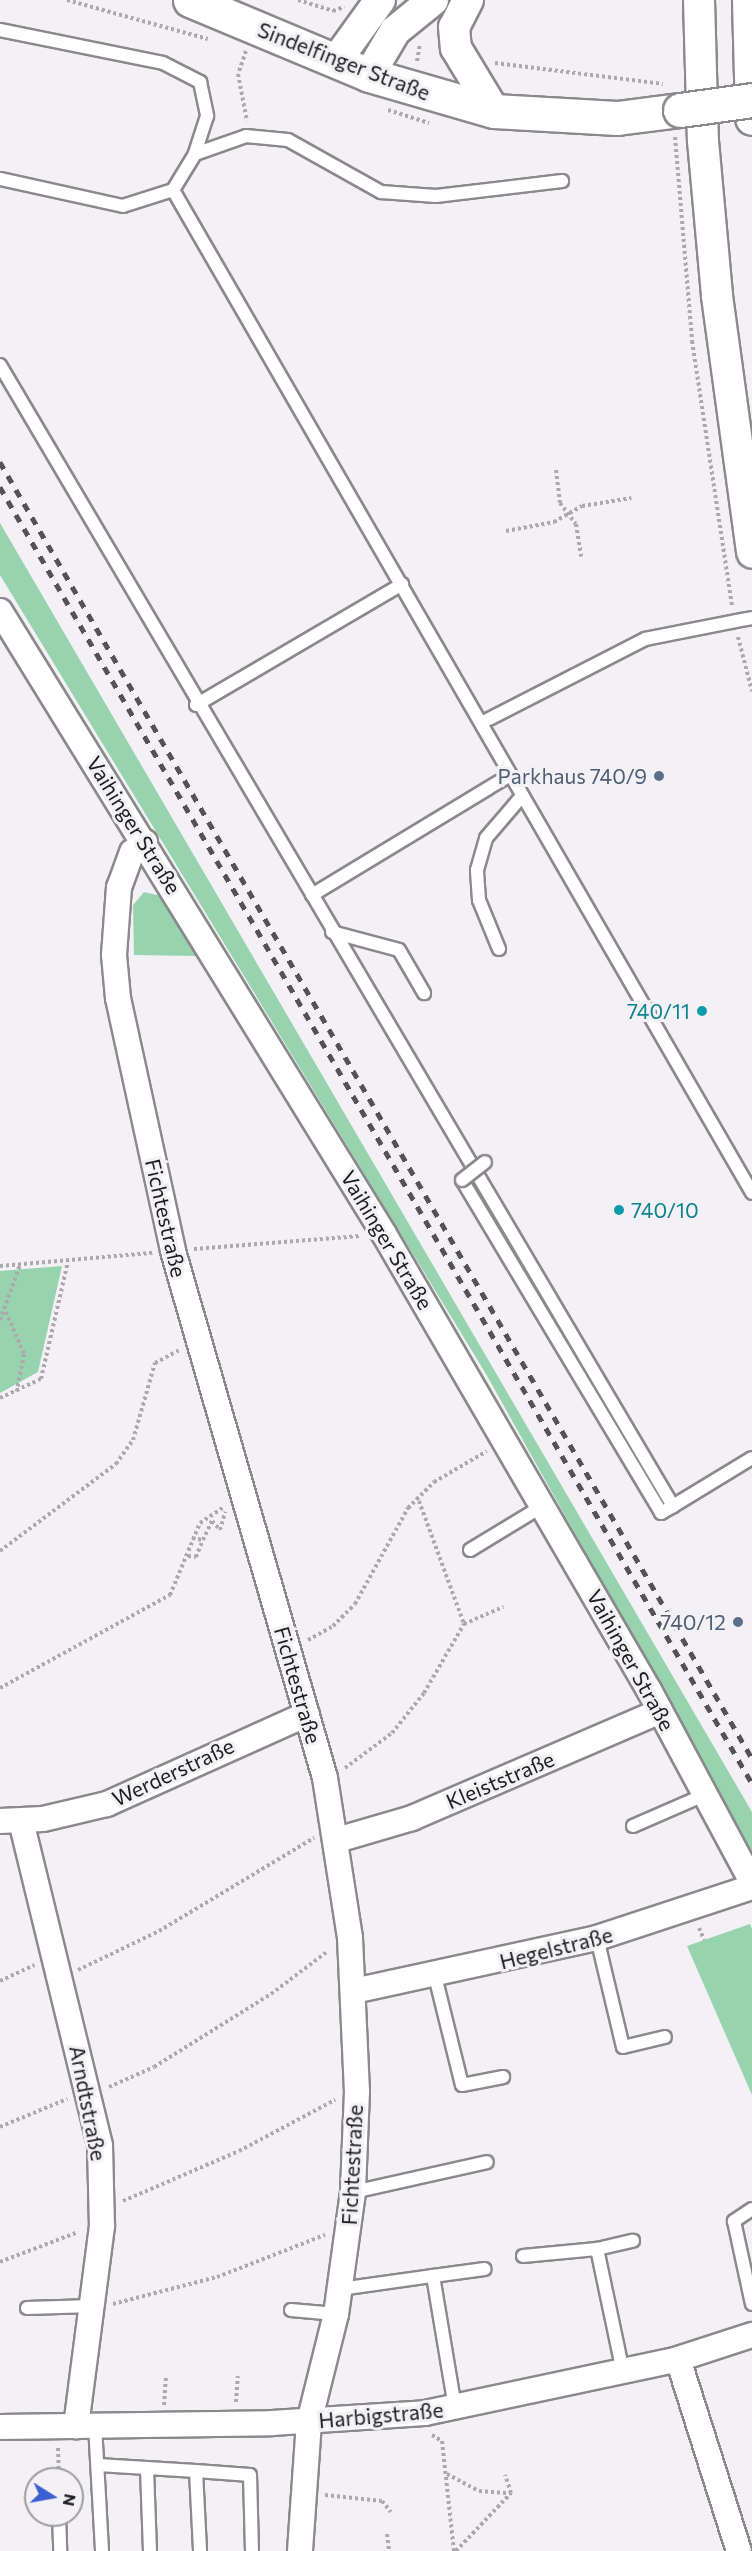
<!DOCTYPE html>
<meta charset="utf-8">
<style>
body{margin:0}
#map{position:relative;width:752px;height:2551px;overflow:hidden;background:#f3f1f5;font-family:Commissioner,sans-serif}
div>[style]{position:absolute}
.green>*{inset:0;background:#98d3af}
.path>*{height:4px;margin-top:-2px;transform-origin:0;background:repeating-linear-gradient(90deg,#aba9ac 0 3px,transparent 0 6px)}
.roads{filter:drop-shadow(2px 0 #8c898d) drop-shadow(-2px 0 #8c898d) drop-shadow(0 2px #8c898d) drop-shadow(0 -2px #8c898d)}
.service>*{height:12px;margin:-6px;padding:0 6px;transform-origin:6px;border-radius:6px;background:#fff}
.minor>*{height:24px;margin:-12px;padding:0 12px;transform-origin:12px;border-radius:12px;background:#fff}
.tertiary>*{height:30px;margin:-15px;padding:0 15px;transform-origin:15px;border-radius:15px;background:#fff}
.secondary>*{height:33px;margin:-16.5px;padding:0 16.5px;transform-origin:16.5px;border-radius:16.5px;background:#fff}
.motorway>*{height:33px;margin:-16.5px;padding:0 16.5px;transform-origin:16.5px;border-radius:16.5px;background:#fff}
.rail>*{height:4.5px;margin-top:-2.25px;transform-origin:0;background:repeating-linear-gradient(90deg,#535254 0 8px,transparent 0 16px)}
.bridges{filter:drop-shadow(2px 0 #8c898d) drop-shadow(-2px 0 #8c898d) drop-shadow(0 2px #8c898d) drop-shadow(0 -2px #8c898d)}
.service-bridge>*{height:12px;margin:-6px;padding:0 6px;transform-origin:6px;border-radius:6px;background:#fff}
.secondary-bridge>*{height:33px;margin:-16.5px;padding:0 16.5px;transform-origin:16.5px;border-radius:16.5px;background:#fff}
.dots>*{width:16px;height:16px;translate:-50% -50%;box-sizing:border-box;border:3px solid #f3f1f5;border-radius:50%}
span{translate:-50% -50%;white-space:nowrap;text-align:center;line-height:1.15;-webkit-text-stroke:6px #f3f1f5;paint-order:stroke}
.street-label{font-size:21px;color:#1d1d1e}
.service-label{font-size:21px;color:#4e5e75}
.right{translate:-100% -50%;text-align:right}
.culture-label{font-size:21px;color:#0d838f}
.left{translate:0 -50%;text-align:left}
.north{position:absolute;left:24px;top:2467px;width:60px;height:60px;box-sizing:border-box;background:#f3f1f5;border:2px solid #9d9c9f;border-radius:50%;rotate:101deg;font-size:16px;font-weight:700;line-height:24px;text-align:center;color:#1d1d1e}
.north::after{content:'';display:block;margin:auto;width:21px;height:27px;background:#3c5fd1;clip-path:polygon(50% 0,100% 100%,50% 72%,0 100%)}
</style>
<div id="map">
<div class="green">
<div style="clip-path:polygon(0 523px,752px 1812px,752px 1851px,486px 1374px,0 575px)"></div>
<div style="clip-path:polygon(144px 892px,161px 896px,197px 956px,134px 955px,133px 905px)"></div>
<div style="clip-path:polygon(62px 1266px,38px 1372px,0 1393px,0 1271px)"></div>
<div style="clip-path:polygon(750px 1924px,752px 1929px,752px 2095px,687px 1946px)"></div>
</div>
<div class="path">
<div style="left:67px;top:0;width:146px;rotate:15.5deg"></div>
<div style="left:298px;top:0;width:37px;rotate:17deg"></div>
<div style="left:333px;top:11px;width:12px;rotate:-20deg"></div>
<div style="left:246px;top:51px;width:24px;rotate:109deg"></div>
<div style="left:238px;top:74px;width:48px;rotate:79.2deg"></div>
<div style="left:417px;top:61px;width:17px;rotate:-80deg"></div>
<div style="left:495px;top:63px;width:169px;rotate:7.1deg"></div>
<div style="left:388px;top:110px;width:43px;rotate:17.6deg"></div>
<div style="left:675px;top:137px;width:205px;rotate:85.2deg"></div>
<div style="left:692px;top:341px;width:268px;rotate:81.4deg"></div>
<div style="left:556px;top:470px;width:33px;rotate:83deg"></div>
<div style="left:560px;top:503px;width:26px;rotate:53deg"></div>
<div style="left:576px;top:524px;width:33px;rotate:81deg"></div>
<div style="left:506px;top:531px;width:49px;rotate:-10.6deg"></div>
<div style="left:554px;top:522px;width:32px;rotate:-30deg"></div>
<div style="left:582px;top:506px;width:50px;rotate:-9.3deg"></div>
<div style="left:738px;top:637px;width:56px;rotate:75.5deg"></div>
<div style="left:194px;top:1249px;width:167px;rotate:-4.5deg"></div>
<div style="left:0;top:1266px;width:154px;rotate:-4.9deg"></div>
<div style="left:6px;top:1312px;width:46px;rotate:66.8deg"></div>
<div style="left:24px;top:1354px;width:38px;rotate:101deg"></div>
<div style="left:0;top:1320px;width:59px;rotate:-70deg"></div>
<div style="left:0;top:1398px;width:45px;rotate:-24.9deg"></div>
<div style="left:41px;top:1379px;width:121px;rotate:-77.1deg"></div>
<div style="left:419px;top:1501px;width:131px;rotate:69.9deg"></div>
<div style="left:192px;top:1538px;width:11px;rotate:10deg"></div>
<div style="left:203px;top:1540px;width:21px;rotate:-65deg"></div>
<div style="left:212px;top:1521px;width:12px;rotate:48deg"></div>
<div style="left:220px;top:1530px;width:19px;rotate:-74deg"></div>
<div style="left:0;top:1551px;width:145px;rotate:-36.9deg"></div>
<div style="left:116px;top:1464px;width:29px;rotate:-55deg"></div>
<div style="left:133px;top:1440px;width:80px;rotate:-74.1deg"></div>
<div style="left:155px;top:1363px;width:27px;rotate:-28deg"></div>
<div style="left:188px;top:1556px;width:8px;rotate:7deg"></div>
<div style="left:196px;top:1557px;width:18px;rotate:-68deg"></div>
<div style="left:308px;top:1640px;width:29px;rotate:-29deg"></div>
<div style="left:333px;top:1626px;width:31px;rotate:-45deg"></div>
<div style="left:355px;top:1604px;width:110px;rotate:-61.1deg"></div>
<div style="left:408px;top:1508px;width:37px;rotate:-45deg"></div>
<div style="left:434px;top:1482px;width:61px;rotate:-30.3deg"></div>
<div style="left:0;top:1688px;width:194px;rotate:-28.7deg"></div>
<div style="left:170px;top:1595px;width:78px;rotate:-67.4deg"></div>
<div style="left:200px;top:1523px;width:29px;rotate:-34deg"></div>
<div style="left:345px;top:1768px;width:59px;rotate:-36.7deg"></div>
<div style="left:392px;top:1733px;width:51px;rotate:-51.3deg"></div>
<div style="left:424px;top:1693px;width:80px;rotate:-59.9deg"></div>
<div style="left:464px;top:1624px;width:43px;rotate:-23.6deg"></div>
<div style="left:699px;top:1928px;width:13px;rotate:67deg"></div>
<div style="left:78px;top:1970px;width:90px;rotate:-25.7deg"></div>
<div style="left:159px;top:1931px;width:181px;rotate:-31deg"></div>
<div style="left:0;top:1981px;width:38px;rotate:-25deg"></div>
<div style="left:109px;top:2087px;width:49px;rotate:-24deg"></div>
<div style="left:154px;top:2067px;width:138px;rotate:-32deg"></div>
<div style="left:271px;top:1994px;width:71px;rotate:-37deg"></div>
<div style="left:0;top:2127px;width:73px;rotate:-22.7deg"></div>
<div style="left:123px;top:2201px;width:126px;rotate:-23.3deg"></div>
<div style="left:239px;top:2151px;width:109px;rotate:-28deg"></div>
<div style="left:0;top:2262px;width:84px;rotate:-21deg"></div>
<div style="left:113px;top:2304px;width:107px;rotate:-14.6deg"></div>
<div style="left:217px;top:2277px;width:116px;rotate:-21.3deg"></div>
<div style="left:236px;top:2402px;width:26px;rotate:-86deg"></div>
<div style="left:164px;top:2405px;width:29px;rotate:-86deg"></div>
<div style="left:432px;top:2435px;width:12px;rotate:31deg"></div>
<div style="left:442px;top:2441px;width:111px;rotate:83.8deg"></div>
<div style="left:58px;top:2448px;width:31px;rotate:88deg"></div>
<div style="left:447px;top:2474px;width:36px;rotate:28deg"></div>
<div style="left:479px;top:2491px;width:32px;rotate:4deg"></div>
<div style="left:325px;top:2495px;width:57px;rotate:6deg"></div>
<div style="left:382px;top:2501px;width:14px;rotate:51deg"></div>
<div style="left:387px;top:2534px;width:17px;rotate:83deg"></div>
<div style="left:456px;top:2551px;width:80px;rotate:-46.5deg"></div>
<div style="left:511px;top:2493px;width:19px;rotate:-108deg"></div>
</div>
<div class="roads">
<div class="service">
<div style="left:0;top:30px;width:166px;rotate:11.4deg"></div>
<div style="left:163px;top:63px;width:42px;rotate:27.2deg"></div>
<div style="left:200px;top:82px;width:35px;rotate:78deg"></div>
<div style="left:207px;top:116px;width:40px;rotate:108deg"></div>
<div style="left:195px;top:154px;width:42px;rotate:121.4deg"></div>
<div style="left:173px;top:190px;width:52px;rotate:162.3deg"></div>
<div style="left:123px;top:206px;width:126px;rotate:-167.6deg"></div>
<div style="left:195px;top:154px;width:54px;rotate:-19.4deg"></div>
<div style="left:246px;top:136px;width:42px;rotate:5.4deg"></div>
<div style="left:288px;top:140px;width:107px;rotate:29.2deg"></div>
<div style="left:381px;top:192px;width:55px;rotate:4.2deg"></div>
<div style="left:436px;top:196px;width:127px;rotate:-6.8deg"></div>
<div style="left:173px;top:190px;width:1158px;rotate:60deg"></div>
<div style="left:0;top:365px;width:1325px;rotate:59.47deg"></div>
<div style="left:673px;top:1506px;width:92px;rotate:-31.3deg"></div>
<div style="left:196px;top:705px;width:239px;rotate:-30.4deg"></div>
<div style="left:483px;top:722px;width:182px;rotate:-27.1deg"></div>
<div style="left:645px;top:639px;width:109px;rotate:-11.1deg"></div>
<div style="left:312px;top:895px;width:232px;rotate:-31.2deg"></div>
<div style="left:332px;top:932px;width:69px;rotate:15deg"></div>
<div style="left:399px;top:950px;width:50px;rotate:59.8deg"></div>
<div style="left:499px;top:949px;width:53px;rotate:-112.2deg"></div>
<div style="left:479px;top:900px;width:30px;rotate:-94deg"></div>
<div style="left:477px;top:870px;width:33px;rotate:-74deg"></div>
<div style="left:486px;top:838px;width:55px;rotate:-49.4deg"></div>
<div style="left:462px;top:1180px;width:388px;rotate:59.1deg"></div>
<div style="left:661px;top:1513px;width:14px;rotate:-30deg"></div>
<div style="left:470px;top:1550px;width:87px;rotate:-31.3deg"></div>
<div style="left:633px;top:1826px;width:77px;rotate:-23.6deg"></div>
<div style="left:597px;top:1938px;width:112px;rotate:76.6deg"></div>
<div style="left:623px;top:2047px;width:43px;rotate:-13.4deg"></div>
<div style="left:435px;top:1976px;width:112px;rotate:76.1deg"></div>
<div style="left:462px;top:2085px;width:42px;rotate:-11deg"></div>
<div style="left:353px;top:2192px;width:137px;rotate:-12.6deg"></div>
<div style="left:752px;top:2209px;width:22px;rotate:146deg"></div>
<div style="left:734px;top:2221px;width:85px;rotate:77.8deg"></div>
<div style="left:523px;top:2256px;width:74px;rotate:-5.4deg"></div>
<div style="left:433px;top:2276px;width:52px;rotate:-7.7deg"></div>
<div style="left:340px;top:2289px;width:94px;rotate:-8deg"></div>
<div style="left:433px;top:2276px;width:134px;rotate:80.5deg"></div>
<div style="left:27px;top:2308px;width:66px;rotate:-1.7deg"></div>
<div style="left:291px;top:2310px;width:45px;rotate:5.1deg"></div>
<div style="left:623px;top:2372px;width:126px;rotate:-101.9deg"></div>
<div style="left:597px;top:2249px;width:37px;rotate:-13deg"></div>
<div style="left:95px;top:2425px;width:126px;rotate:86.8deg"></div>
<div style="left:98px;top:2465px;width:49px;rotate:3.5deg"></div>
<div style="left:196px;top:2471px;width:54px;rotate:4.2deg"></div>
<div style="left:250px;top:2475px;width:76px;rotate:88.5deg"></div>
<div style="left:59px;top:2515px;width:36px;rotate:88deg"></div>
<div style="left:150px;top:2551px;width:83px;rotate:-92.1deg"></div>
<div style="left:147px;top:2468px;width:49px;rotate:3.5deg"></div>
<div style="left:196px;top:2471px;width:80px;rotate:87.1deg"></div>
</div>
<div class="minor">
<div style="left:0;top:611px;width:732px;rotate:58.35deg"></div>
<div style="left:384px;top:1234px;width:527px;rotate:59.84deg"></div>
<div style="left:649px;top:1690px;width:218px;rotate:61.8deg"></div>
<div style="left:145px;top:842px;width:16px;rotate:142deg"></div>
<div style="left:132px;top:852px;width:37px;rotate:110deg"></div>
<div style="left:119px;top:887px;width:68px;rotate:94.2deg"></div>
<div style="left:114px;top:955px;width:43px;rotate:84.7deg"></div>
<div style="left:118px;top:998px;width:259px;rotate:77.7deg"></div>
<div style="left:173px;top:1251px;width:548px;rotate:73.91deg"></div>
<div style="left:325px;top:1778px;width:162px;rotate:81.1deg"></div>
<div style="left:350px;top:1938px;width:153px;rotate:87.4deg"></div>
<div style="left:357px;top:2091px;width:101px;rotate:92.3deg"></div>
<div style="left:353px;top:2192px;width:123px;rotate:97.9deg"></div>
<div style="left:336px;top:2314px;width:111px;rotate:104deg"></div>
<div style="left:309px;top:2422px;width:129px;rotate:94deg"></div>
<div style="left:0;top:1821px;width:43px;rotate:-2.7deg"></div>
<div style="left:43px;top:1819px;width:66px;rotate:-13.2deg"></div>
<div style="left:107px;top:1804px;width:219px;rotate:-24.2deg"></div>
<div style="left:21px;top:1821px;width:334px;rotate:76.3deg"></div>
<div style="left:100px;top:2146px;width:80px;rotate:88.6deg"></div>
<div style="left:102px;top:2226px;width:202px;rotate:97.4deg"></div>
<div style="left:337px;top:1840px;width:78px;rotate:-16.3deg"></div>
<div style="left:412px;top:1818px;width:270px;rotate:-23.3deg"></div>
<div style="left:354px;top:1991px;width:249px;rotate:-12.3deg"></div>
<div style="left:597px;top:1938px;width:163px;rotate:-18.2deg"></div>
<div style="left:678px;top:2359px;width:201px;rotate:72.4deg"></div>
<div style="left:0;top:2427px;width:272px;rotate:-0.8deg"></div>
<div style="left:272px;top:2423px;width:153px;rotate:-3.7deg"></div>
<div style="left:425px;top:2413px;width:259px;rotate:-12deg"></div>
<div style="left:678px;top:2359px;width:78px;rotate:-18deg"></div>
</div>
<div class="tertiary">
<div style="left:468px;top:0;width:30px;rotate:117deg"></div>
<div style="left:454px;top:27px;width:21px;rotate:85deg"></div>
<div style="left:456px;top:48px;width:74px;rotate:58.9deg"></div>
<div style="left:699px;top:0;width:141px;rotate:88.4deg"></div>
<div style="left:703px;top:141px;width:156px;rotate:84.8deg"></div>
<div style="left:717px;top:296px;width:259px;rotate:82.2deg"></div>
<div style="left:336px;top:61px;width:75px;rotate:-54.2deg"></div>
<div style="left:369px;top:75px;width:51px;rotate:-59.4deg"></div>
<div style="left:395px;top:31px;width:49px;rotate:-39.2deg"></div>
</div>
<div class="secondary">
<div style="left:190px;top:0;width:194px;rotate:22.7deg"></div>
<div style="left:369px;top:75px;width:130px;rotate:16.1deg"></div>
<div style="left:494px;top:111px;width:123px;rotate:3.3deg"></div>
<div style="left:617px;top:118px;width:64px;rotate:-7.2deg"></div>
</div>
<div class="motorway">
<div style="left:749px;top:0;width:118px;rotate:88.5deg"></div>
</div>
</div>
<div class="rail">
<div style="left:0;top:462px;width:1498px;rotate:59.88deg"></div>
<div style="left:0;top:487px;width:1498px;rotate:59.88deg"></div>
</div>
<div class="bridges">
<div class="service-bridge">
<div style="left:462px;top:1180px;width:29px;rotate:-38deg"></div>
</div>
<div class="secondary-bridge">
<div style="left:680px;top:110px;width:73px;rotate:-7.9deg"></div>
</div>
</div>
<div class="dots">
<div style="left:659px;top:776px;background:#5c6f8a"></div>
<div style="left:702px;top:1011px;background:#0f9aa8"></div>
<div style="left:619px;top:1210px;background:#0f9aa8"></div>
<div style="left:738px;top:1622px;background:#5c6f8a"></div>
</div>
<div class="street-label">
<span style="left:344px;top:61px;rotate:21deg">Sindelfinger Straße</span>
<span style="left:134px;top:825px;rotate:58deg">Vaihinger Straße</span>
<span style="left:166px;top:1218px;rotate:77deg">Fichtestraße</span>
<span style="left:387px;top:1240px;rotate:59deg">Vaihinger Straße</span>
<span style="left:631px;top:1660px;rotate:61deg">Vaihinger Straße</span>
<span style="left:298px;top:1685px;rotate:74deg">Fichtestraße</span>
<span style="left:173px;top:1772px;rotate:-25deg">Werderstraße</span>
<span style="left:500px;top:1780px;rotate:-23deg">Kleiststraße</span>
<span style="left:556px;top:1948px;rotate:-14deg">Hegelstraße</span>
<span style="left:88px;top:2103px;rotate:79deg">Arndtstraße</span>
<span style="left:352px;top:2165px;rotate:-87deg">Fichtestraße</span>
<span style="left:381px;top:2415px;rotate:-5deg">Harbigstraße</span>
</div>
<div class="service-label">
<span class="right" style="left:647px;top:776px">Parkhaus 740/9</span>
<span class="right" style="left:726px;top:1622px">740/12</span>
</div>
<div class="culture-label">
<span class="right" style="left:690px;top:1011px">740/11</span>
<span class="left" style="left:631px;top:1210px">740/10</span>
</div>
<div class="north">N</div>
</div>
